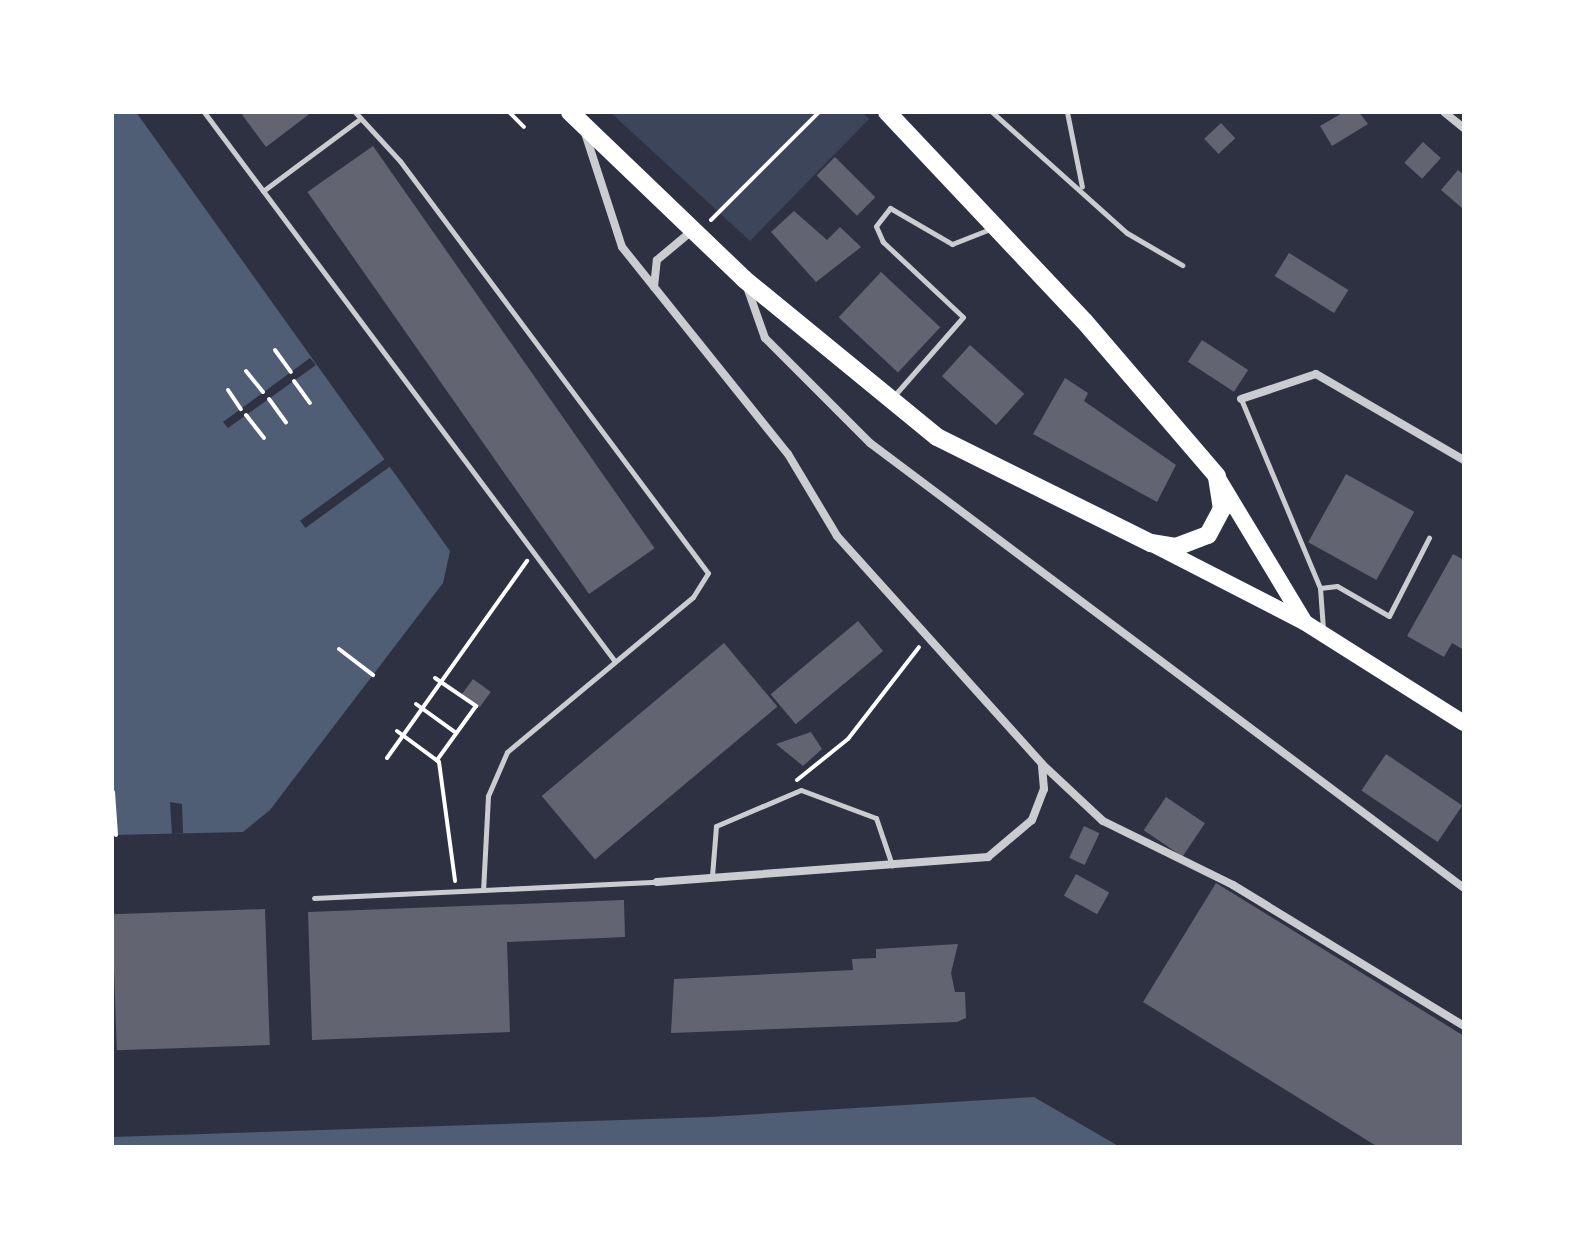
<!DOCTYPE html>
<style>
body{margin:0}
#map{position:relative;width:1576px;height:1259px;overflow:hidden;background:#2d3142;font-family:Raleway,sans-serif}
div>[style]{position:absolute}
.green>*{inset:0;background:#3c4559}
.water>*{inset:0;background:#4f5d75}
.pier>*{inset:0;background:#2d3142;transform-origin:0 0}
.building>*{inset:0;background:#626471;transform-origin:0 0}
.path>*{height:4px;margin:-2px;padding:0 2px;transform-origin:2px;border-radius:2px;background:#fff}
.service>*{height:5px;margin:-2.5px;padding:0 2.5px;transform-origin:2.5px;border-radius:2.5px;background:#caccd0}
.minor>*{height:8px;margin:-4px;padding:0 4px;transform-origin:4px;border-radius:4px;background:#caccd0}
.secondary>*{height:16px;margin:-8px;padding:0 8px;transform-origin:8px;border-radius:8px;background:#fff}
.primary>*{height:18px;margin:-9px;padding:0 9px;transform-origin:9px;border-radius:9px;background:#fff}
span{translate:-50% -50%;white-space:nowrap;text-align:center;line-height:1.15;-webkit-text-stroke:7px #fff;paint-order:stroke}
.frame{position:absolute;inset:0;border:114px solid #fff;pointer-events:none}
</style>
<div id="map">
<div class="green">
<div style="clip-path:polygon(610px 112px,862px 112px,869px 119px,750px 241px)"></div>
</div>
<div class="water">
<div style="clip-path:polygon(112px 112px,136px 112px,450px 551px,443px 583px,270px 810px,243px 832px,112px 835px)"></div>
<div style="clip-path:polygon(1034px 1097px,1120px 1147px,112px 1147px,112px 1137px,710px 1117px)"></div>
</div>
<div class="pier">
<div style="clip-path:polygon(310px 358px,316px 365px,228px 428px,223px 422px)"></div>
<div style="left:385px;top:459px;width:9px;height:105px;rotate:54deg"></div>
<div style="clip-path:polygon(170px 802px,182px 804px,183px 833px,172px 834px)"></div>
</div>
<div class="building">
<div style="clip-path:polygon(240px 112px,312px 112px,266px 147px)"></div>
<div style="clip-path:polygon(1344px 112px,1359px 112px,1368px 124px,1332px 146px,1320px 126px)"></div>
<div style="left:1221px;top:123px;width:21px;height:23px;rotate:47deg"></div>
<div style="left:1423px;top:142px;width:24px;height:28px;rotate:42deg"></div>
<div style="left:373px;top:146px;width:491px;height:80px;rotate:55deg"></div>
<div style="left:835px;top:157px;width:57px;height:26px;rotate:45deg"></div>
<div style="clip-path:polygon(1458px 170px,1464px 175px,1462px 208px,1441px 190px)"></div>
<div style="clip-path:polygon(794px 211px,827px 240px,840px 227px,861px 247px,816px 282px,771px 232px)"></div>
<div style="left:1289px;top:253px;width:70px;height:27px;rotate:32deg"></div>
<div style="left:881px;top:272px;width:81px;height:62px;rotate:43deg"></div>
<div style="left:1202px;top:340px;width:55px;height:26px;rotate:33deg"></div>
<div style="left:970px;top:345px;width:73px;height:42px;rotate:42deg"></div>
<div style="clip-path:polygon(1065px 378px,1088px 393px,1084px 401px,1176px 465px,1157px 502px,1033px 434px)"></div>
<div style="left:1346px;top:474px;width:78px;height:78px;rotate:29deg"></div>
<div style="clip-path:polygon(1453px 554px,1464px 560px,1464px 650px,1452px 643px,1444px 657px,1407px 636px)"></div>
<div style="left:858px;top:621px;width:39px;height:114px;rotate:50deg"></div>
<div style="left:724px;top:643px;width:83px;height:238px;rotate:50deg"></div>
<div style="left:473px;top:679px;width:22px;height:19px;rotate:36deg"></div>
<div style="clip-path:polygon(811px 732px,822px 749px,803px 766px,776px 744px)"></div>
<div style="left:1386px;top:754px;width:92px;height:44px;rotate:34deg"></div>
<div style="left:1166px;top:797px;width:47px;height:40px;rotate:34deg"></div>
<div style="left:1084px;top:826px;width:17px;height:35px;rotate:25deg"></div>
<div style="left:1076px;top:874px;width:38px;height:25px;rotate:29deg"></div>
<div style="clip-path:polygon(1216px 883px,1464px 1036px,1464px 1147px,1378px 1147px,1143px 1002px)"></div>
<div style="clip-path:polygon(624px 900px,625px 937px,507px 942px,510px 1032px,312px 1040px,308px 912px)"></div>
<div style="left:265px;top:909px;width:136px;height:153px;rotate:88deg"></div>
<div style="clip-path:polygon(958px 944px,951px 973px,955px 992px,965px 992px,966px 1018px,957px 1022px,671px 1033px,674px 979px,853px 970px,852px 959px,876px 958px,876px 949px)"></div>
</div>
<div class="path">
<div style="left:509px;top:112px;width:21px;rotate:45deg"></div>
<div style="left:711px;top:220px;width:153px;rotate:-45deg"></div>
<div style="left:275px;top:350px;width:27px;rotate:54deg"></div>
<div style="left:246px;top:371px;width:27px;rotate:51deg"></div>
<div style="left:294px;top:381px;width:27px;rotate:54deg"></div>
<div style="left:228px;top:390px;width:23px;rotate:56deg"></div>
<div style="left:269px;top:399px;width:29px;rotate:54deg"></div>
<div style="left:246px;top:415px;width:29px;rotate:52deg"></div>
<div style="left:339px;top:649px;width:43px;rotate:37.4deg"></div>
<div style="left:435px;top:678px;width:50px;rotate:34.3deg"></div>
<div style="left:476px;top:706px;width:67px;rotate:125.8deg"></div>
<div style="left:416px;top:704px;width:49px;rotate:35.9deg"></div>
<div style="left:397px;top:731px;width:52px;rotate:36.4deg"></div>
<div style="left:439px;top:762px;width:120px;rotate:82.3deg"></div>
<div style="left:387px;top:758px;width:242px;rotate:-54.6deg"></div>
<div style="left:797px;top:780px;width:65px;rotate:-38.8deg"></div>
<div style="left:848px;top:739px;width:116px;rotate:-52.3deg"></div>
<div style="left:113px;top:792px;width:43px;rotate:86deg"></div>
</div>
<div class="service">
<div style="left:204px;top:112px;width:684px;rotate:53.2deg"></div>
<div style="left:355px;top:112px;width:67px;rotate:47.4deg"></div>
<div style="left:400px;top:161px;width:514px;rotate:53.22deg"></div>
<div style="left:708px;top:573px;width:28px;rotate:122deg"></div>
<div style="left:693px;top:597px;width:242px;rotate:140.2deg"></div>
<div style="left:507px;top:752px;width:48px;rotate:113.4deg"></div>
<div style="left:488px;top:796px;width:94px;rotate:93deg"></div>
<div style="left:992px;top:112px;width:181px;rotate:41.9deg"></div>
<div style="left:1127px;top:233px;width:64px;rotate:30.2deg"></div>
<div style="left:1067px;top:112px;width:76px;rotate:78.7deg"></div>
<div style="left:263px;top:191px;width:121px;rotate:-36.6deg"></div>
<div style="left:893px;top:397px;width:106px;rotate:-48.8deg"></div>
<div style="left:963px;top:317px;width:110px;rotate:-136.8deg"></div>
<div style="left:883px;top:242px;width:17px;rotate:-114deg"></div>
<div style="left:876px;top:226px;width:23px;rotate:-52deg"></div>
<div style="left:890px;top:208px;width:72px;rotate:30.1deg"></div>
<div style="left:952px;top:244px;width:41px;rotate:-21.5deg"></div>
<div style="left:1241px;top:399px;width:205px;rotate:67.3deg"></div>
<div style="left:1320px;top:588px;width:41px;rotate:85.8deg"></div>
<div style="left:1320px;top:588px;width:17px;rotate:-7deg"></div>
<div style="left:1337px;top:586px;width:60px;rotate:30deg"></div>
<div style="left:1389px;top:616px;width:88px;rotate:-62.9deg"></div>
<div style="left:712px;top:876px;width:50px;rotate:-85.4deg"></div>
<div style="left:716px;top:826px;width:92px;rotate:-23deg"></div>
<div style="left:801px;top:790px;width:80px;rotate:20.5deg"></div>
<div style="left:876px;top:818px;width:50px;rotate:71.2deg"></div>
<div style="left:314px;top:898px;width:343px;rotate:-2.7deg"></div>
</div>
<div class="minor">
<div style="left:1444px;top:112px;width:26px;rotate:39deg"></div>
<div style="left:585px;top:133px;width:120px;rotate:72deg"></div>
<div style="left:622px;top:247px;width:265px;rotate:51.3deg"></div>
<div style="left:788px;top:454px;width:96px;rotate:59.1deg"></div>
<div style="left:837px;top:536px;width:307px;rotate:48deg"></div>
<div style="left:1042px;top:764px;width:83px;rotate:43.1deg"></div>
<div style="left:1103px;top:821px;width:145px;rotate:26.2deg"></div>
<div style="left:1233px;top:885px;width:271px;rotate:31.4deg"></div>
<div style="left:654px;top:287px;width:27px;rotate:-84deg"></div>
<div style="left:657px;top:260px;width:47px;rotate:-39.8deg"></div>
<div style="left:747px;top:287px;width:54px;rotate:70.6deg"></div>
<div style="left:765px;top:338px;width:148px;rotate:45deg"></div>
<div style="left:870px;top:443px;width:742px;rotate:36.84deg"></div>
<div style="left:1241px;top:399px;width:79px;rotate:-18.4deg"></div>
<div style="left:1316px;top:374px;width:171px;rotate:30.2deg"></div>
<div style="left:657px;top:882px;width:332px;rotate:-4.3deg"></div>
<div style="left:988px;top:857px;width:57px;rotate:-40.1deg"></div>
<div style="left:1032px;top:820px;width:33px;rotate:-69deg"></div>
<div style="left:1044px;top:789px;width:24px;rotate:-95deg"></div>
</div>
<div class="secondary">
<div style="left:1219px;top:480px;width:165px;rotate:58.9deg"></div>
<div style="left:1156px;top:546px;width:166px;rotate:27.2deg"></div>
<div style="left:1304px;top:622px;width:189px;rotate:32.3deg"></div>
</div>
<div class="primary">
<div style="left:570px;top:112px;width:241px;rotate:43.8deg"></div>
<div style="left:744px;top:279px;width:249px;rotate:39.3deg"></div>
<div style="left:937px;top:437px;width:239px;rotate:26.4deg"></div>
<div style="left:1151px;top:543px;width:25px;rotate:9deg"></div>
<div style="left:1176px;top:547px;width:34px;rotate:-21deg"></div>
<div style="left:1208px;top:535px;width:30px;rotate:-62deg"></div>
<div style="left:1222px;top:509px;width:33px;rotate:-99deg"></div>
<div style="left:1217px;top:476px;width:204px;rotate:-130.6deg"></div>
<div style="left:1084px;top:321px;width:287px;rotate:-133.3deg"></div>
</div>
<div class="frame"></div>
</div>
